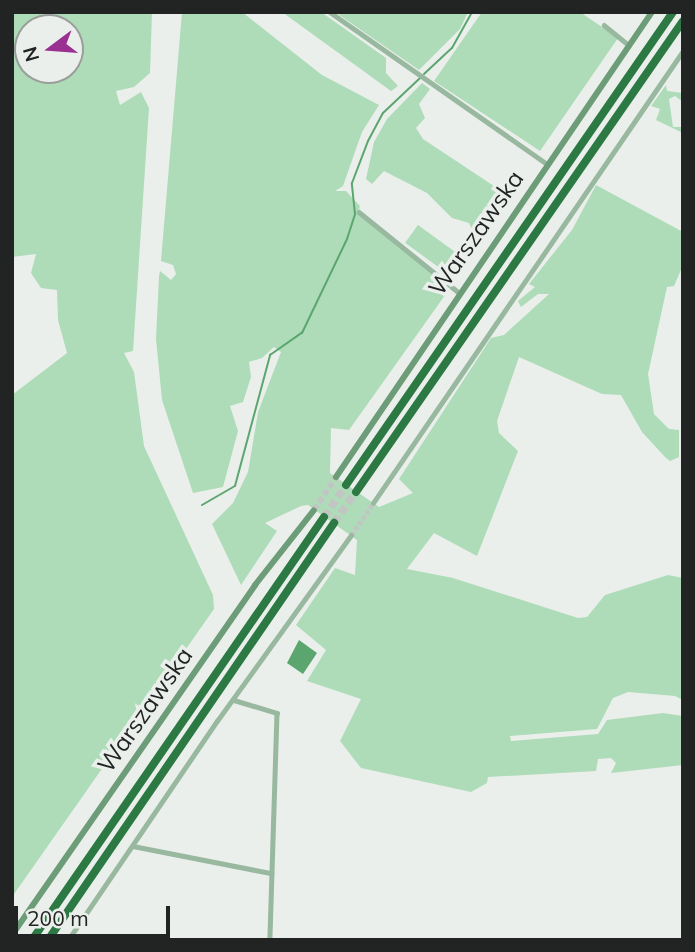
<!DOCTYPE html>
<style>
body{margin:0}
#map{position:relative;width:695px;height:952px;overflow:hidden;background:#eaefeb;font-family:Mulish,sans-serif}
div>[style]{position:absolute}
.green>*{inset:0;background:#aedcb8;transform-origin:0 0}
.water>*{inset:0;background:#5ba66f}
.stream>*{height:2px;margin:-1px;padding:0 1px;transform-origin:1px;border-radius:1px;background:#5ba66f}
.street-tunnel>*{height:4.5px;margin-top:-2.25px;transform-origin:0;background:repeating-linear-gradient(90deg,#c2c6c3 0 4.5px,transparent 0 6.5px)}
.secondary-tunnel>*{height:6px;margin-top:-3px;transform-origin:0;background:repeating-linear-gradient(90deg,#c2c6c3 0 6px,transparent 0 9px)}
.highway-tunnel>*{height:8px;margin-top:-4px;transform-origin:0;background:repeating-linear-gradient(90deg,#c2c6c3 0 8px,transparent 0 12px)}
.street>*{height:4.5px;margin:-2.25px;padding:0 2.25px;transform-origin:2.25px;border-radius:2.25px;background:#98b89f}
.secondary>*{height:6px;margin:-3px;padding:0 3px;transform-origin:3px;border-radius:3px;background:#6d9d78}
.highway>*{height:8px;margin:-4px;padding:0 4px;transform-origin:4px;border-radius:4px;background:#2c7944}
span{translate:-50% -50%;white-space:nowrap;text-align:center;line-height:1.15;-webkit-text-stroke:7px #eaefeb;paint-order:stroke}
.street-label{font-size:24px;color:#222423}
.frame{position:absolute;inset:0;border:14px solid #222423;pointer-events:none}
.north{position:absolute;left:14px;top:14px;width:70px;height:70px;box-sizing:border-box;background:#eaefeb;border:2px solid #9a9e9b;border-radius:50%;rotate:254deg;font-size:19px;font-weight:700;line-height:28px;text-align:center;color:#222423}
.north::after{content:'';display:block;margin:auto;width:24px;height:32px;background:#9a3092;clip-path:polygon(50% 0,100% 100%,50% 72%,0 100%)}
.scale{position:absolute;left:14px;top:906px;width:156px;height:32px;box-sizing:border-box;border:4px solid #222423;border-top:0;padding-left:9px;font-size:21px;line-height:24px;white-space:nowrap;color:#222423;-webkit-text-stroke:5px #eaefeb;paint-order:stroke}
</style>
<div id="map">
<div class="green">
<div style="clip-path:polygon(evenodd,12px 12px,152px 12px,150px 73px,134px 87px,116px 91px,120px 105px,141px 92px,149px 108px,133px 351px,124px 353px,134px 372px,144px 446px,213px 595px,214px 609px,12px 897px,12px 395px,67px 353px,58px 320px,57px 290px,41px 288px,31px 273px,36px 254px,12px 257px,12px 12px,28px 28px,70px 28px,70px 70px,28px 70px,28px 28px)"></div>
<div style="clip-path:polygon(182px 12px,242px 12px,322px 75px,379px 105px,362px 132px,343px 186px,335px 191px,346px 191px,360px 206px,358px 214px,428px 268px,448px 291px,349px 430px,331px 428px,330px 473px,379px 507px,413px 493px,399px 479px,491px 338px,504px 335px,549px 294px,538px 294px,521px 307px,518px 301px,535px 287px,529px 284px,572px 230px,596px 185px,683px 232px,683px 265px,674px 286px,667px 287px,648px 374px,654px 414px,669px 429px,679px 430px,679px 457px,670px 461px,665px 457px,642px 432px,621px 395px,602px 394px,519px 357px,497px 421px,499px 433px,518px 451px,477px 556px,434px 533px,407px 569px,453px 578px,578px 618px,587px 617px,605px 595px,668px 575px,683px 578px,683px 713px,681px 699px,675px 696px,628px 692px,613px 698px,597px 729px,510px 736px,511px 741px,598px 734px,607px 720px,663px 713px,683px 716px,683px 765px,611px 773px,616px 763px,611px 758px,598px 759px,596px 771px,488px 777px,487px 783px,471px 792px,361px 768px,340px 741px,361px 699px,307px 681px,326px 650px,296px 625px,335px 568px,355px 575px,357px 540px,308px 505px,301px 506px,265px 523px,277px 531px,241px 585px,212px 524px,233px 503px,248px 472px,258px 412px,281px 352px,274px 347px,262px 358px,249px 362px,251px 377px,243px 402px,230px 406px,238px 431px,223px 487px,193px 493px,162px 400px,156px 339px,159px 276px,160px 271px,171px 280px,176px 274px,173px 265px,161px 261px)"></div>
<div style="clip-path:polygon(282px 12px,321px 12px,386px 58px,386px 73px,398px 86px,391px 91px)"></div>
<div style="clip-path:polygon(335px 12px,468px 12px,460px 29px,419px 70px)"></div>
<div style="clip-path:polygon(482px 12px,580px 12px,618px 38px,540px 151px,434px 81px)"></div>
<div style="clip-path:polygon(422px 83px,430px 89px,419px 104px,425px 118px,416px 128px,423px 139px,509px 196px,478px 242px,469px 223px,452px 218px,427px 193px,384px 171px,372px 184px,366px 179px,374px 142px,387px 119px)"></div>
<div style="clip-path:polygon(666px 85px,667px 91px,683px 93px,683px 102px,675px 96px,669px 99px,673px 127px,683px 127px,683px 133px,656px 120px,660px 109px,651px 106px)"></div>
<div style="left:418px;top:225px;width:58px;height:22px;rotate:36deg"></div>
</div>
<div class="water">
<div style="clip-path:polygon(299px 640px,317px 653px,303px 674px,287px 663px)"></div>
</div>
<div class="stream">
<div style="left:424px;top:74px;width:38px;rotate:-43deg"></div>
<div style="left:452px;top:48px;width:41px;rotate:-60.9deg"></div>
<div style="left:202px;top:505px;width:38px;rotate:-30deg"></div>
<div style="left:235px;top:486px;width:136px;rotate:-75deg"></div>
<div style="left:270px;top:355px;width:39px;rotate:-35deg"></div>
<div style="left:302px;top:333px;width:104px;rotate:-64.4deg"></div>
<div style="left:347px;top:239px;width:26px;rotate:-72deg"></div>
<div style="left:355px;top:214px;width:31px;rotate:-96deg"></div>
<div style="left:352px;top:183px;width:45px;rotate:-69.1deg"></div>
<div style="left:368px;top:141px;width:32px;rotate:-62deg"></div>
<div style="left:383px;top:113px;width:51px;rotate:-43.4deg"></div>
</div>
<div class="street-tunnel">
<div style="left:351px;top:535px;width:39px;rotate:-55deg"></div>
</div>
<div class="secondary-tunnel">
<div style="left:314px;top:510px;width:40px;rotate:-56deg"></div>
</div>
<div class="highway-tunnel">
<div style="left:324px;top:517px;width:39px;rotate:-55deg"></div>
<div style="left:334px;top:523px;width:38px;rotate:-55deg"></div>
</div>
<div class="street">
<div style="left:330px;top:12px;width:265px;rotate:35deg"></div>
<div style="left:604px;top:25px;width:32px;rotate:39deg"></div>
<div style="left:359px;top:212px;width:127px;rotate:38.9deg"></div>
<div style="left:373px;top:503px;width:548px;rotate:-55.56deg"></div>
<div style="left:234px;top:700px;width:45px;rotate:16.8deg"></div>
<div style="left:277px;top:713px;width:227px;rotate:91.8deg"></div>
<div style="left:133px;top:846px;width:141px;rotate:11.1deg"></div>
<div style="left:68px;top:940px;width:265px;rotate:-55.8deg"></div>
<div style="left:217px;top:721px;width:229px;rotate:-54.2deg"></div>
</div>
<div class="secondary">
<div style="left:336px;top:477px;width:562px;rotate:-55.8deg"></div>
<div style="left:12px;top:935px;width:426px;rotate:-55.2deg"></div>
<div style="left:255px;top:585px;width:95px;rotate:-51.8deg"></div>
</div>
<div class="highway">
<div style="left:346px;top:485px;width:575px;rotate:-55.34deg"></div>
<div style="left:356px;top:492px;width:573px;rotate:-55.23deg"></div>
<div style="left:32px;top:940px;width:514px;rotate:-55.38deg"></div>
<div style="left:48px;top:940px;width:506px;rotate:-55.56deg"></div>
</div>
<div class="street-label">
<span style="left:476px;top:233px;rotate:-55deg">Warszawska</span>
<span style="left:145px;top:710px;rotate:-55deg">Warszawska</span>
</div>
<div class="frame"></div>
<div class="north">N</div>
<div class="scale">200 m</div>
</div>
